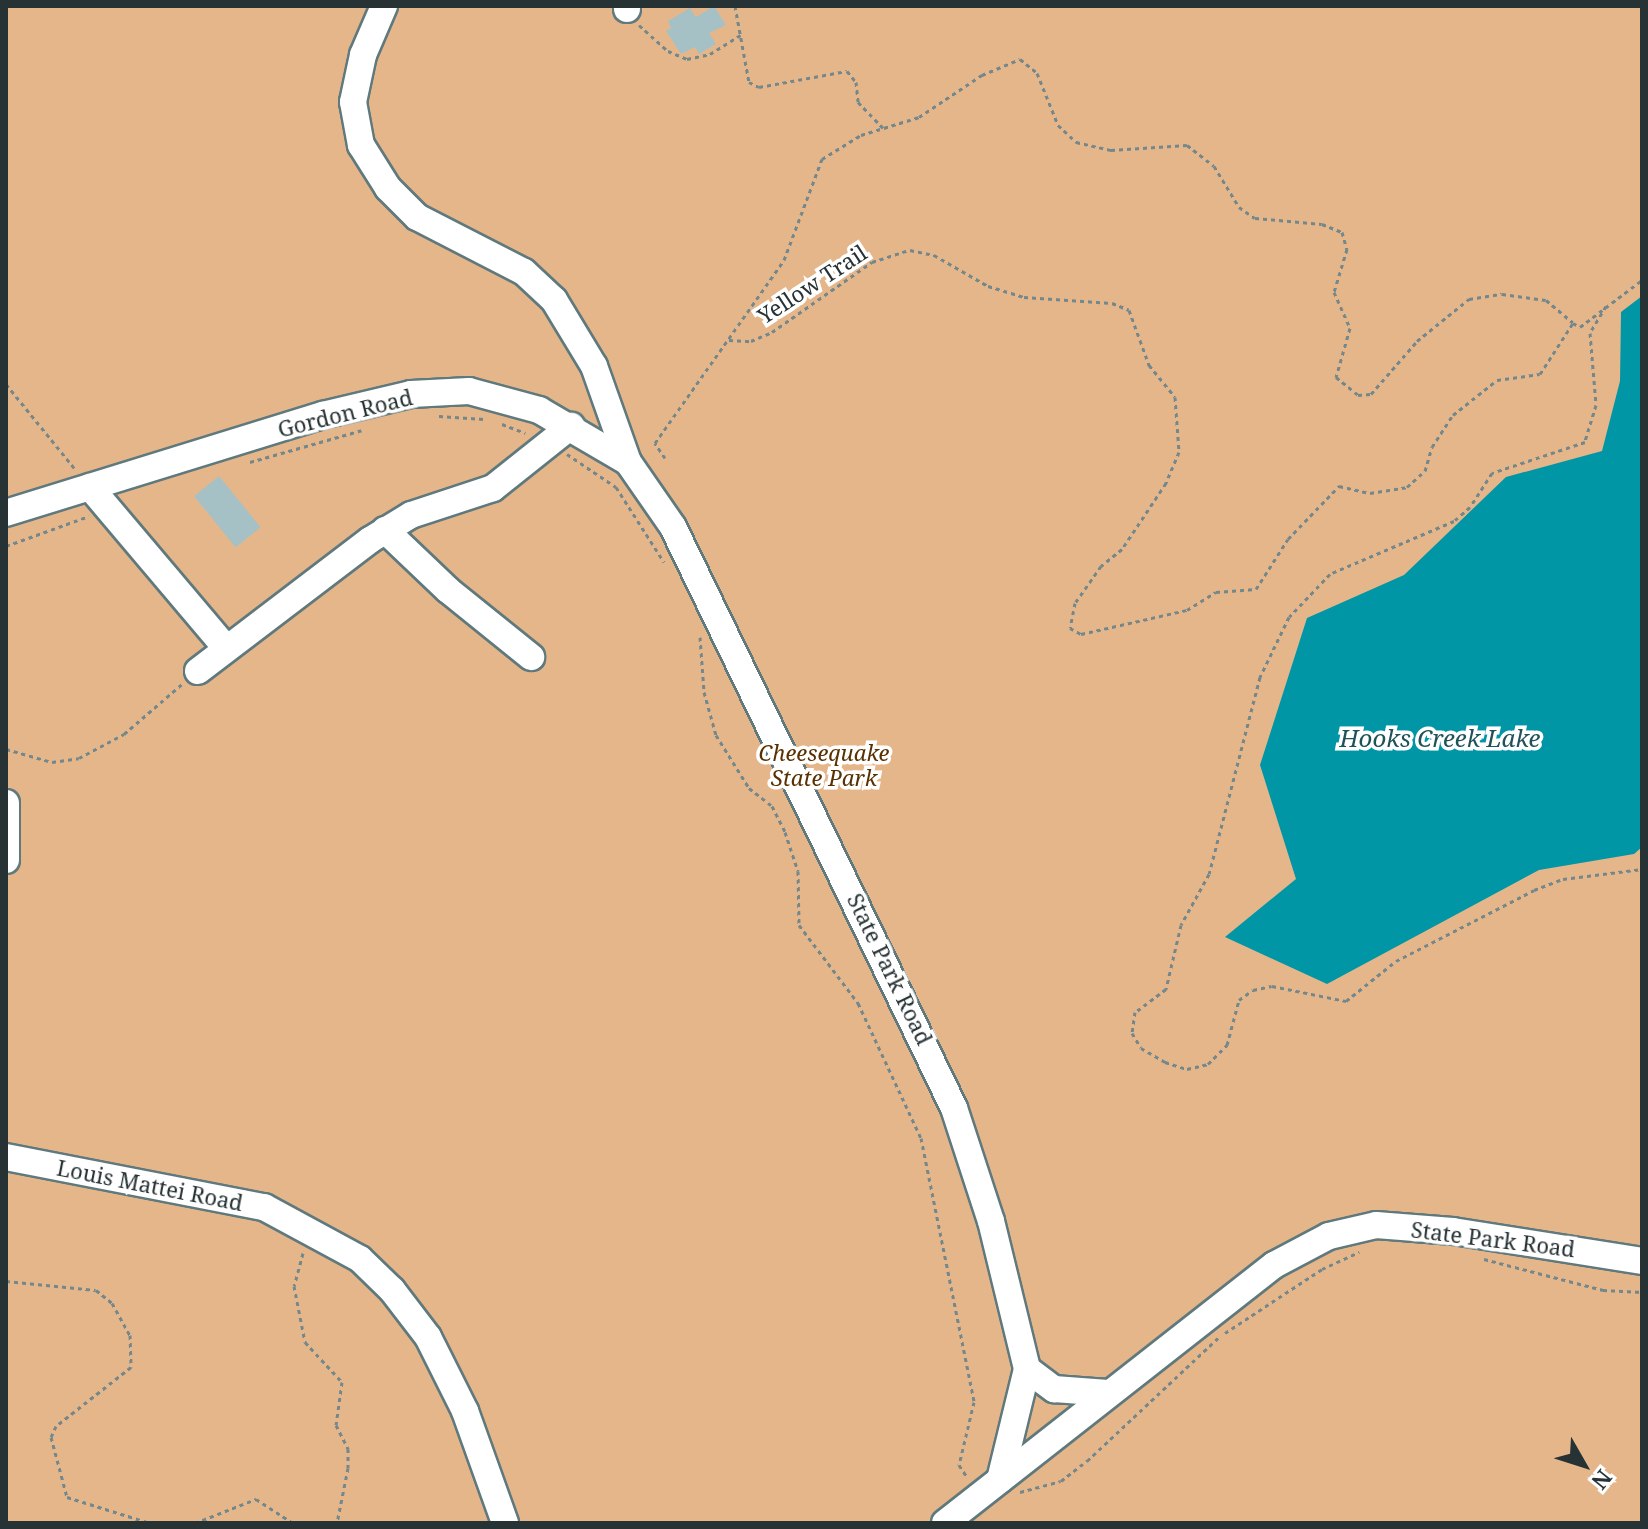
<!DOCTYPE html>
<style>
body{margin:0}
#map{position:relative;width:1648px;height:1529px;overflow:hidden;background:#cde9ed;font-family:"Noto Serif",serif}
div>[style]{position:absolute}
.green>*{inset:0;background:#e6b68b;transform-origin:0 0}
.water>*{inset:0;background:#0096a6}
.building>*{inset:0;background:#a5c1c5;transform-origin:0 0}
.path>*{height:3px;margin-top:-1.5px;transform-origin:0;background:repeating-linear-gradient(90deg,#74878a 0 4px,transparent 0 8px)}
.roads{filter:drop-shadow(2px 0 #5f797d) drop-shadow(-2px 0 #5f797d) drop-shadow(0 2px #5f797d) drop-shadow(0 -2px #5f797d)}
.minor>*{height:26px;margin:-13px;padding:0 13px;transform-origin:13px;border-radius:13px;background:#fff}
span{translate:-50% -50%;white-space:nowrap;text-align:center;line-height:1.15;-webkit-text-stroke:7px #fff;paint-order:stroke}
.street-label{font-size:22px;color:#273234}
.park-label{font-size:22px;color:#593000;font-style:italic}
.water-label{font-size:24px;color:#205259;font-style:italic}
.frame{position:absolute;inset:0;border:8px solid #273234;pointer-events:none}
.north{position:absolute;left:1544px;top:1425px;width:80px;height:80px;-webkit-text-stroke:6px #fff;paint-order:stroke;rotate:129deg;font-size:22px;font-weight:700;line-height:32px;text-align:center;color:#273234}
.north::after{content:'';display:block;margin:auto;width:28px;height:36px;background:#273234;clip-path:polygon(50% 0,100% 100%,50% 72%,0 100%)}
</style>
<div id="map">
<div class="green">
<div style="left:6px;top:6px;width:1636px;height:1517px"></div>
</div>
<div class="water">
<div style="clip-path:polygon(1642px 296px,1642px 847px,1634px 854px,1539px 870px,1327px 984px,1225px 937px,1296px 879px,1260px 765px,1307px 618px,1404px 575px,1506px 477px,1602px 451px,1620px 381px,1621px 312px)"></div>
</div>
<div class="building">
<div style="clip-path:polygon(714px 6px,726px 25px,709px 33px,716px 44px,699px 54px,695px 47px,681px 54px,666px 31px,671px 28px,668px 21px,690px 8px,696px 17px)"></div>
<div style="left:219px;top:476px;width:66px;height:32px;rotate:51deg"></div>
</div>
<div class="path">
<div style="left:735px;top:6px;width:77px;rotate:79.6deg"></div>
<div style="left:749px;top:82px;width:11px;rotate:27deg"></div>
<div style="left:759px;top:87px;width:89px;rotate:-10.3deg"></div>
<div style="left:847px;top:71px;width:14px;rotate:51deg"></div>
<div style="left:856px;top:82px;width:20px;rotate:84deg"></div>
<div style="left:858px;top:102px;width:36px;rotate:46deg"></div>
<div style="left:639px;top:25px;width:39px;rotate:42deg"></div>
<div style="left:668px;top:51px;width:21px;rotate:23deg"></div>
<div style="left:687px;top:59px;width:24px;rotate:-12deg"></div>
<div style="left:710px;top:54px;width:36px;rotate:-32deg"></div>
<div style="left:1606px;top:306px;width:31px;rotate:121deg"></div>
<div style="left:1590px;top:333px;width:72px;rotate:85.2deg"></div>
<div style="left:1596px;top:405px;width:39px;rotate:107deg"></div>
<div style="left:1585px;top:442px;width:98px;rotate:161.6deg"></div>
<div style="left:1492px;top:473px;width:40px;rotate:122.9deg"></div>
<div style="left:1470px;top:507px;width:21px;rotate:139deg"></div>
<div style="left:1454px;top:521px;width:135px;rotate:156.9deg"></div>
<div style="left:1330px;top:574px;width:59px;rotate:133.6deg"></div>
<div style="left:1289px;top:617px;width:67px;rotate:115.8deg"></div>
<div style="left:1260px;top:677px;width:203px;rotate:104.5deg"></div>
<div style="left:1209px;top:874px;width:58px;rotate:118.8deg"></div>
<div style="left:1181px;top:925px;width:66px;rotate:103.2deg"></div>
<div style="left:1166px;top:989px;width:39px;rotate:143deg"></div>
<div style="left:1135px;top:1012px;width:21px;rotate:98deg"></div>
<div style="left:1132px;top:1033px;width:17px;rotate:59deg"></div>
<div style="left:1141px;top:1048px;width:28px;rotate:30deg"></div>
<div style="left:1165px;top:1062px;width:23px;rotate:18deg"></div>
<div style="left:1187px;top:1069px;width:22px;rotate:-13deg"></div>
<div style="left:1208px;top:1064px;width:27px;rotate:-45deg"></div>
<div style="left:1227px;top:1045px;width:47px;rotate:-75.1deg"></div>
<div style="left:1239px;top:1000px;width:17px;rotate:-36deg"></div>
<div style="left:1253px;top:990px;width:19px;rotate:-12deg"></div>
<div style="left:1272px;top:986px;width:76px;rotate:11.5deg"></div>
<div style="left:1346px;top:1001px;width:64px;rotate:-38.7deg"></div>
<div style="left:1396px;top:961px;width:155px;rotate:-27.2deg"></div>
<div style="left:1534px;top:890px;width:31px;rotate:-21deg"></div>
<div style="left:1563px;top:879px;width:80px;rotate:-7.2deg"></div>
<div style="left:729px;top:340px;width:22px;rotate:3deg"></div>
<div style="left:751px;top:341px;width:23px;rotate:-23deg"></div>
<div style="left:772px;top:332px;width:122px;rotate:-35deg"></div>
<div style="left:872px;top:262px;width:40px;rotate:-18deg"></div>
<div style="left:910px;top:250px;width:25px;rotate:12deg"></div>
<div style="left:934px;top:255px;width:62px;rotate:29.9deg"></div>
<div style="left:988px;top:286px;width:38px;rotate:17deg"></div>
<div style="left:1024px;top:297px;width:88px;rotate:3.9deg"></div>
<div style="left:1112px;top:303px;width:18px;rotate:22deg"></div>
<div style="left:1129px;top:310px;width:59px;rotate:70deg"></div>
<div style="left:1149px;top:365px;width:41px;rotate:50.9deg"></div>
<div style="left:1175px;top:397px;width:55px;rotate:85.8deg"></div>
<div style="left:1179px;top:452px;width:34px;rotate:113deg"></div>
<div style="left:1166px;top:483px;width:79px;rotate:123.7deg"></div>
<div style="left:1122px;top:549px;width:27px;rotate:141deg"></div>
<div style="left:1101px;top:566px;width:45px;rotate:125.1deg"></div>
<div style="left:1075px;top:603px;width:25px;rotate:101deg"></div>
<div style="left:1070px;top:628px;width:13px;rotate:29deg"></div>
<div style="left:1081px;top:634px;width:109px;rotate:-12.8deg"></div>
<div style="left:1187px;top:610px;width:34px;rotate:-32deg"></div>
<div style="left:1216px;top:592px;width:40px;rotate:-4.3deg"></div>
<div style="left:1256px;top:589px;width:59px;rotate:-57.4deg"></div>
<div style="left:1288px;top:539px;width:74px;rotate:-46.1deg"></div>
<div style="left:1339px;top:486px;width:32px;rotate:13deg"></div>
<div style="left:1370px;top:493px;width:37px;rotate:-9deg"></div>
<div style="left:1407px;top:487px;width:24px;rotate:-42deg"></div>
<div style="left:1425px;top:471px;width:25px;rotate:-74deg"></div>
<div style="left:1432px;top:447px;width:38px;rotate:-57deg"></div>
<div style="left:1453px;top:415px;width:56px;rotate:-38.5deg"></div>
<div style="left:1497px;top:380px;width:43px;rotate:-7.9deg"></div>
<div style="left:1540px;top:374px;width:61px;rotate:-57.1deg"></div>
<div style="left:1573px;top:323px;width:8px;rotate:30deg"></div>
<div style="left:1580px;top:327px;width:78px;rotate:-37.2deg"></div>
<div style="left:6px;top:384px;width:109px;rotate:50.9deg"></div>
<div style="left:439px;top:416px;width:45px;rotate:3.8deg"></div>
<div style="left:502px;top:424px;width:25px;rotate:21deg"></div>
<div style="left:567px;top:454px;width:59px;rotate:34deg"></div>
<div style="left:616px;top:487px;width:89px;rotate:57.4deg"></div>
<div style="left:665px;top:458px;width:18px;rotate:-124deg"></div>
<div style="left:655px;top:443px;width:224px;rotate:-54.8deg"></div>
<div style="left:784px;top:260px;width:108px;rotate:-69.4deg"></div>
<div style="left:822px;top:159px;width:46px;rotate:-31.6deg"></div>
<div style="left:861px;top:135px;width:61px;rotate:-17.2deg"></div>
<div style="left:919px;top:117px;width:76px;rotate:-33.7deg"></div>
<div style="left:982px;top:75px;width:41px;rotate:-22.8deg"></div>
<div style="left:1020px;top:59px;width:22px;rotate:39deg"></div>
<div style="left:1037px;top:73px;width:56px;rotate:68deg"></div>
<div style="left:1058px;top:125px;width:25px;rotate:43deg"></div>
<div style="left:1076px;top:142px;width:36px;rotate:13deg"></div>
<div style="left:1111px;top:150px;width:76px;rotate:-3.8deg"></div>
<div style="left:1187px;top:145px;width:34px;rotate:38deg"></div>
<div style="left:1214px;top:166px;width:48px;rotate:58.6deg"></div>
<div style="left:1239px;top:207px;width:19px;rotate:35deg"></div>
<div style="left:1255px;top:218px;width:67px;rotate:5.1deg"></div>
<div style="left:1322px;top:224px;width:22px;rotate:22deg"></div>
<div style="left:1342px;top:232px;width:18px;rotate:74deg"></div>
<div style="left:1347px;top:249px;width:45px;rotate:106.8deg"></div>
<div style="left:1334px;top:292px;width:39px;rotate:66deg"></div>
<div style="left:1350px;top:328px;width:51px;rotate:105.9deg"></div>
<div style="left:1336px;top:377px;width:28px;rotate:39deg"></div>
<div style="left:1358px;top:395px;width:13px;rotate:-4deg"></div>
<div style="left:1371px;top:394px;width:70px;rotate:-49deg"></div>
<div style="left:1417px;top:341px;width:67px;rotate:-38.9deg"></div>
<div style="left:1469px;top:299px;width:33px;rotate:-9deg"></div>
<div style="left:1502px;top:294px;width:44px;rotate:7.8deg"></div>
<div style="left:1546px;top:300px;width:35px;rotate:40deg"></div>
<div style="left:250px;top:462px;width:116px;rotate:-15.9deg"></div>
<div style="left:6px;top:546px;width:88px;rotate:-19.9deg"></div>
<div style="left:700px;top:637px;width:55px;rotate:85.8deg"></div>
<div style="left:704px;top:692px;width:45px;rotate:74.4deg"></div>
<div style="left:716px;top:735px;width:62px;rotate:58.1deg"></div>
<div style="left:749px;top:788px;width:29px;rotate:38deg"></div>
<div style="left:772px;top:806px;width:29px;rotate:63deg"></div>
<div style="left:785px;top:832px;width:41px;rotate:71.6deg"></div>
<div style="left:798px;top:871px;width:54px;rotate:88.9deg"></div>
<div style="left:799px;top:925px;width:98px;rotate:52.9deg"></div>
<div style="left:858px;top:1003px;width:149px;rotate:65deg"></div>
<div style="left:921px;top:1138px;width:269px;rotate:78.6deg"></div>
<div style="left:974px;top:1402px;width:65px;rotate:103.4deg"></div>
<div style="left:959px;top:1465px;width:14px;rotate:56deg"></div>
<div style="left:6px;top:749px;width:48px;rotate:15.8deg"></div>
<div style="left:52px;top:762px;width:27px;rotate:-8deg"></div>
<div style="left:79px;top:758px;width:51px;rotate:-28.1deg"></div>
<div style="left:124px;top:734px;width:78px;rotate:-40.8deg"></div>
<div style="left:303px;top:1253px;width:34px;rotate:105deg"></div>
<div style="left:294px;top:1286px;width:57px;rotate:78.9deg"></div>
<div style="left:305px;top:1342px;width:54px;rotate:47.2deg"></div>
<div style="left:342px;top:1382px;width:43px;rotate:97.9deg"></div>
<div style="left:336px;top:1425px;width:27px;rotate:63deg"></div>
<div style="left:348px;top:1449px;width:19px;rotate:90deg"></div>
<div style="left:348px;top:1468px;width:56px;rotate:101.3deg"></div>
<div style="left:1484px;top:1259px;width:123px;rotate:14.6deg"></div>
<div style="left:1603px;top:1290px;width:39px;rotate:3deg"></div>
<div style="left:6px;top:1281px;width:90px;rotate:5.7deg"></div>
<div style="left:96px;top:1290px;width:21px;rotate:39deg"></div>
<div style="left:112px;top:1303px;width:37px;rotate:61deg"></div>
<div style="left:130px;top:1335px;width:32px;rotate:88deg"></div>
<div style="left:131px;top:1367px;width:95px;rotate:141.8deg"></div>
<div style="left:56px;top:1426px;width:12px;rotate:114deg"></div>
<div style="left:51px;top:1437px;width:62px;rotate:75.1deg"></div>
<div style="left:67px;top:1497px;width:87px;rotate:17.4deg"></div>
<div style="left:1225px;top:1333px;width:116px;rotate:-33.4deg"></div>
<div style="left:1322px;top:1269px;width:41px;rotate:-24.7deg"></div>
<div style="left:1020px;top:1492px;width:42px;rotate:-15deg"></div>
<div style="left:1061px;top:1481px;width:33px;rotate:-38deg"></div>
<div style="left:1087px;top:1461px;width:181px;rotate:-43.2deg"></div>
<div style="left:195px;top:1523px;width:66px;rotate:-21.5deg"></div>
<div style="left:256px;top:1499px;width:44px;rotate:33deg"></div>
</div>
<div class="roads">
<div class="minor">
<div style="left:384px;top:6px;width:53px;rotate:113.2deg"></div>
<div style="left:363px;top:55px;width:48px;rotate:102deg"></div>
<div style="left:353px;top:102px;width:44px;rotate:79.5deg"></div>
<div style="left:361px;top:145px;width:51px;rotate:57.9deg"></div>
<div style="left:388px;top:188px;width:41px;rotate:45deg"></div>
<div style="left:417px;top:217px;width:120px;rotate:27.2deg"></div>
<div style="left:524px;top:272px;width:41px;rotate:43deg"></div>
<div style="left:554px;top:300px;width:77px;rotate:58.8deg"></div>
<div style="left:594px;top:366px;width:102px;rotate:70.5deg"></div>
<div style="left:627px;top:6px;width:3px;rotate:90deg"></div>
<div style="left:90px;top:487px;width:211px;rotate:49.8deg"></div>
<div style="left:6px;top:513px;width:332px;rotate:-17.2deg"></div>
<div style="left:323px;top:415px;width:90px;rotate:-13.4deg"></div>
<div style="left:411px;top:394px;width:58px;rotate:-3deg"></div>
<div style="left:469px;top:391px;width:73px;rotate:15.2deg"></div>
<div style="left:539px;top:410px;width:103px;rotate:30.3deg"></div>
<div style="left:628px;top:462px;width:79px;rotate:55.3deg"></div>
<div style="left:673px;top:527px;width:645px;rotate:64.19deg"></div>
<div style="left:954px;top:1108px;width:119px;rotate:71.9deg"></div>
<div style="left:991px;top:1221px;width:152px;rotate:76.3deg"></div>
<div style="left:1027px;top:1369px;width:114px;rotate:103.7deg"></div>
<div style="left:385px;top:530px;width:87px;rotate:43.6deg"></div>
<div style="left:448px;top:590px;width:107px;rotate:38.9deg"></div>
<div style="left:198px;top:671px;width:216px;rotate:-37.3deg"></div>
<div style="left:370px;top:540px;width:48px;rotate:-31.4deg"></div>
<div style="left:411px;top:515px;width:86px;rotate:-18.2deg"></div>
<div style="left:493px;top:488px;width:100px;rotate:-38.5deg"></div>
<div style="left:6px;top:803px;width:57px;rotate:90deg"></div>
<div style="left:6px;top:1157px;width:263px;rotate:11deg"></div>
<div style="left:264px;top:1207px;width:109px;rotate:28.4deg"></div>
<div style="left:360px;top:1259px;width:45px;rotate:44.1deg"></div>
<div style="left:392px;top:1290px;width:59px;rotate:52.5deg"></div>
<div style="left:428px;top:1337px;width:83px;rotate:63.4deg"></div>
<div style="left:465px;top:1411px;width:119px;rotate:70.3deg"></div>
<div style="left:1027px;top:1369px;width:34px;rotate:37deg"></div>
<div style="left:1054px;top:1389px;width:54px;rotate:4.2deg"></div>
<div style="left:945px;top:1523px;width:418px;rotate:-38.1deg"></div>
<div style="left:1274px;top:1265px;width:62px;rotate:-27.8deg"></div>
<div style="left:1329px;top:1236px;width:48px;rotate:-13.2deg"></div>
<div style="left:1376px;top:1225px;width:77px;rotate:4.5deg"></div>
<div style="left:1453px;top:1231px;width:191px;rotate:9deg"></div>
</div>
</div>
<div class="street-label">
<span style="left:812px;top:284px;rotate:-33deg">Yellow Trail</span>
<span style="left:345px;top:413px;rotate:-14deg">Gordon Road</span>
<span style="left:890px;top:969px;rotate:64deg">State Park Road</span>
<span style="left:150px;top:1185px;rotate:11deg">Louis Mattei Road</span>
<span style="left:1493px;top:1239px;rotate:7deg">State Park Road</span>
</div>
<div class="park-label">
<span style="left:824px;top:765px">Cheesequake<br>State Park</span>
</div>
<div class="water-label">
<span style="left:1440px;top:738px">Hooks Creek Lake</span>
</div>
<div class="frame"></div>
<div class="north">N</div>
</div>
